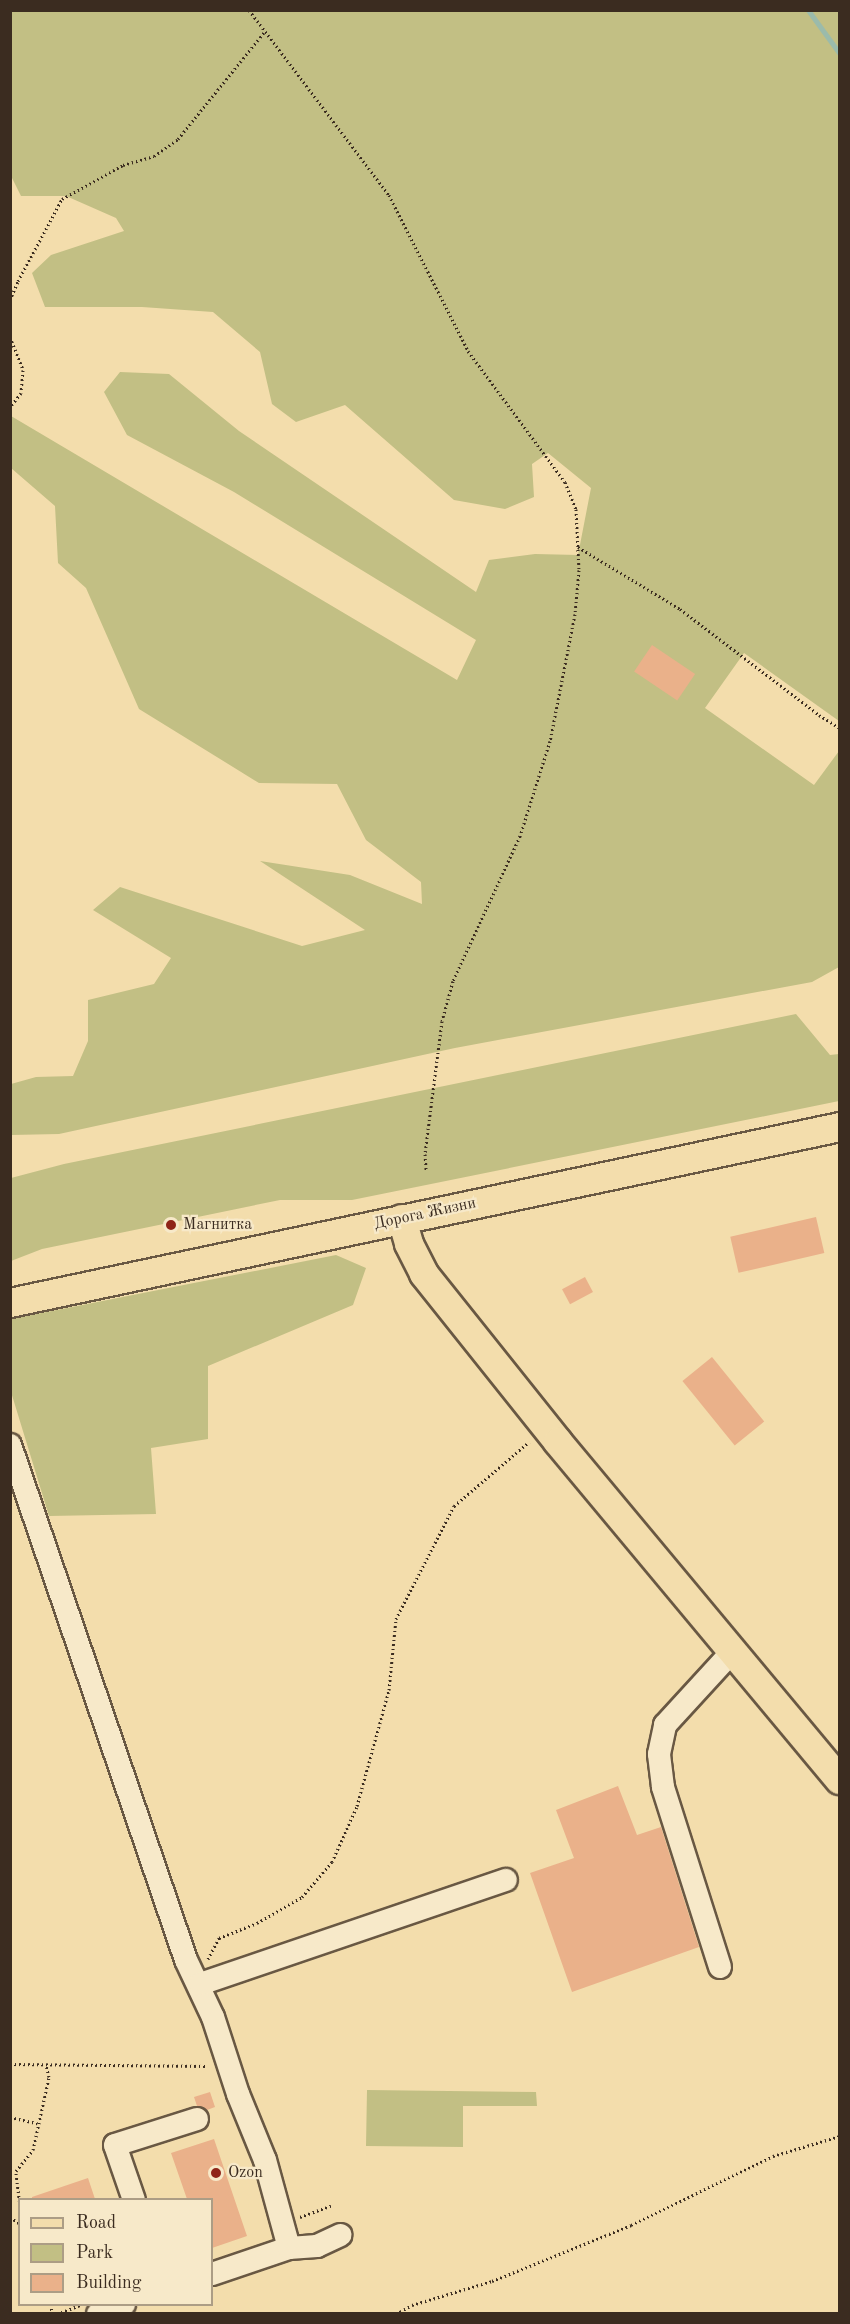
<!DOCTYPE html>
<meta charset="utf-8">
<style>
body{margin:0}
#map{position:relative;width:850px;height:2324px;overflow:hidden;background:#f3ddac;font-family:"Old Standard TT",serif}
div>[style]{position:absolute}
.green>*{inset:0;background:#c2bf84}
.stream>*{height:5px;margin:-2.5px;padding:0 2.5px;transform-origin:2.5px;border-radius:2.5px;background:#9bbbab}
.building>*{inset:0;background:#eab18a;transform-origin:0 0}
.path>*{height:3px;margin-top:-1.5px;transform-origin:0;background:repeating-linear-gradient(90deg,#3b2c20 0 1.5px,transparent 0 4.5px)}
.roads{filter:drop-shadow(2px 0 #695843) drop-shadow(-2px 0 #695843) drop-shadow(0 2px #695843) drop-shadow(0 -2px #695843)}
.minor>*{height:22px;margin:-11px;padding:0 11px;transform-origin:11px;border-radius:11px;background:#f7e9c9}
.major>*{height:28px;margin:-14px;padding:0 14px;transform-origin:14px;border-radius:14px;background:#f3ddac}
.dots>*{width:16px;height:16px;translate:-50% -50%;box-sizing:border-box;border:3px solid #f7e9c9;border-radius:50%}
span{translate:-50% -50%;white-space:nowrap;text-align:center;line-height:1.15;-webkit-text-stroke:4.5px #f7e9c9;paint-order:stroke}
.street-label{font-size:16px;color:#3b2c20}
.poi-label{font-size:16px;color:#3b2c20}
.left{translate:0 -50%;text-align:left}
.frame{position:absolute;inset:0;border:12px solid #3b2c20;pointer-events:none}
.legend{position:absolute;left:18px;top:2198px;width:195px;height:108px;box-sizing:border-box;background:#f7e9c9;border:2px solid #ac9d85;margin:0;padding:8px 10px;list-style:none;font-size:18px;color:#3b2c20}
.legend li{display:flex;align-items:center;gap:12px;height:30px}
.legend b{width:30px;border:2px solid #ac9d85}
</style>
<div id="map">
<div class="green">
<div style="clip-path:polygon(11px 11px,839px 11px,839px 721px,744px 653px,705px 708px,814px 785px,839px 751px,839px 967px,812px 982px,455px 1048px,59px 1134px,11px 1135px,11px 1084px,36px 1077px,73px 1076px,88px 1041px,88px 1000px,154px 984px,171px 958px,93px 910px,120px 887px,302px 946px,365px 930px,260px 861px,350px 875px,422px 904px,421px 882px,366px 840px,337px 784px,259px 783px,139px 709px,86px 588px,58px 563px,55px 506px,11px 468px,11px 416px,457px 680px,476px 640px,234px 492px,127px 435px,104px 392px,120px 372px,169px 374px,239px 431px,476px 592px,489px 560px,535px 554px,578px 555px,591px 488px,548px 453px,532px 464px,534px 497px,505px 509px,454px 500px,345px 405px,296px 422px,272px 404px,260px 352px,213px 312px,142px 307px,45px 307px,32px 273px,51px 255px,124px 231px,116px 218px,66px 196px,21px 196px,11px 176px)"></div>
<div style="clip-path:polygon(796px 1014px,830px 1055px,839px 1054px,839px 1101px,352px 1200px,280px 1200px,42px 1249px,11px 1261px,11px 1178px,64px 1164px)"></div>
<div style="clip-path:polygon(336px 1255px,366px 1268px,353px 1305px,208px 1366px,208px 1439px,151px 1448px,156px 1514px,49px 1516px,11px 1392px,11px 1319px)"></div>
<div style="clip-path:polygon(367px 2090px,536px 2092px,537px 2106px,463px 2106px,463px 2147px,366px 2146px)"></div>
</div>
<div class="stream">
<div style="left:808px;top:10px;width:54px;rotate:54deg"></div>
</div>
<div class="building">
<div style="left:652px;top:645px;width:52px;height:32px;rotate:34deg"></div>
<div style="left:816px;top:1217px;width:37px;height:88px;rotate:77deg"></div>
<div style="left:585px;top:1277px;width:17px;height:26px;rotate:62deg"></div>
<div style="left:712px;top:1357px;width:83px;height:38px;rotate:51deg"></div>
<div style="clip-path:polygon(618px 1786px,637px 1835px,661px 1827px,699px 1947px,572px 1992px,530px 1873px,574px 1858px,556px 1810px)"></div>
<div style="clip-path:polygon(210px 2092px,215px 2107px,207px 2110px,197px 2106px,194px 2097px)"></div>
<div style="clip-path:polygon(214px 2139px,247px 2236px,212px 2248px,212px 2199px,187px 2199px,171px 2153px)"></div>
<div style="clip-path:polygon(88px 2178px,95px 2199px,32px 2199px,32px 2197px)"></div>
</div>
<div class="path">
<div style="left:249px;top:10px;width:232px;rotate:52.9deg"></div>
<div style="left:389px;top:195px;width:175px;rotate:63.1deg"></div>
<div style="left:468px;top:351px;width:163px;rotate:53.5deg"></div>
<div style="left:565px;top:482px;width:29px;rotate:68deg"></div>
<div style="left:576px;top:509px;width:61px;rotate:87.2deg"></div>
<div style="left:579px;top:570px;width:44px;rotate:95.2deg"></div>
<div style="left:575px;top:614px;width:129px;rotate:101.1deg"></div>
<div style="left:550px;top:741px;width:100px;rotate:107.5deg"></div>
<div style="left:520px;top:836px;width:160px;rotate:114.8deg"></div>
<div style="left:453px;top:981px;width:41px;rotate:105.4deg"></div>
<div style="left:442px;top:1021px;width:134px;rotate:97.3deg"></div>
<div style="left:425px;top:1154px;width:16px;rotate:86deg"></div>
<div style="left:10px;top:300px;width:21px;rotate:-67deg"></div>
<div style="left:18px;top:281px;width:93px;rotate:-61.8deg"></div>
<div style="left:62px;top:199px;width:70px;rotate:-29.1deg"></div>
<div style="left:123px;top:165px;width:32px;rotate:-16deg"></div>
<div style="left:154px;top:156px;width:29px;rotate:-35deg"></div>
<div style="left:178px;top:139px;width:139px;rotate:-51.1deg"></div>
<div style="left:10px;top:337px;width:35px;rotate:68deg"></div>
<div style="left:23px;top:370px;width:23px;rotate:95deg"></div>
<div style="left:21px;top:393px;width:18px;rotate:128deg"></div>
<div style="left:578px;top:547px;width:119px;rotate:31.3deg"></div>
<div style="left:680px;top:609px;width:175px;rotate:37.3deg"></div>
<div style="left:819px;top:715px;width:25px;rotate:32deg"></div>
<div style="left:208px;top:1959px;width:24px;rotate:-62deg"></div>
<div style="left:219px;top:1938px;width:41px;rotate:-21.5deg"></div>
<div style="left:257px;top:1923px;width:52px;rotate:-30deg"></div>
<div style="left:302px;top:1897px;width:46px;rotate:-49.4deg"></div>
<div style="left:332px;top:1862px;width:61px;rotate:-65.9deg"></div>
<div style="left:357px;top:1806px;width:120px;rotate:-74.6deg"></div>
<div style="left:389px;top:1690px;width:71px;rotate:-84.4deg"></div>
<div style="left:396px;top:1619px;width:127px;rotate:-62.8deg"></div>
<div style="left:454px;top:1506px;width:99px;rotate:-40.5deg"></div>
<div style="left:10px;top:2064px;width:197px;rotate:0.6deg"></div>
<div style="left:10px;top:2117px;width:28px;rotate:13deg"></div>
<div style="left:20px;top:2206px;width:35px;rotate:-97deg"></div>
<div style="left:16px;top:2171px;width:27px;rotate:-51deg"></div>
<div style="left:33px;top:2150px;width:75px;rotate:-77.6deg"></div>
<div style="left:49px;top:2077px;width:12px;rotate:-104deg"></div>
<div style="left:10px;top:2217px;width:12px;rotate:35deg"></div>
<div style="left:300px;top:2217px;width:33px;rotate:-20deg"></div>
<div style="left:51px;top:2304px;width:10px;rotate:84deg"></div>
<div style="left:57px;top:2314px;width:26px;rotate:-21deg"></div>
<div style="left:396px;top:2314px;width:18px;rotate:-29deg"></div>
<div style="left:412px;top:2305px;width:84px;rotate:-16.7deg"></div>
<div style="left:492px;top:2281px;width:150px;rotate:-21.9deg"></div>
<div style="left:631px;top:2225px;width:158px;rotate:-25.9deg"></div>
<div style="left:773px;top:2156px;width:70px;rotate:-16.6deg"></div>
</div>
<div class="roads">
<div class="minor">
<div style="left:10px;top:1445px;width:544px;rotate:71.13deg"></div>
<div style="left:186px;top:1960px;width:63px;rotate:64.7deg"></div>
<div style="left:213px;top:2017px;width:81px;rotate:72deg"></div>
<div style="left:238px;top:2094px;width:71px;rotate:67.8deg"></div>
<div style="left:265px;top:2160px;width:91px;rotate:74.7deg"></div>
<div style="left:720px;top:1967px;width:189px;rotate:-107.6deg"></div>
<div style="left:663px;top:1787px;width:33px;rotate:-97deg"></div>
<div style="left:659px;top:1754px;width:30px;rotate:-78deg"></div>
<div style="left:665px;top:1725px;width:99px;rotate:-47.5deg"></div>
<div style="left:200px;top:1984px;width:323px;rotate:-18.8deg"></div>
<div style="left:134px;top:2200px;width:58px;rotate:-109.1deg"></div>
<div style="left:115px;top:2145px;width:86px;rotate:-17.6deg"></div>
<div style="left:212px;top:2274px;width:81px;rotate:-18.7deg"></div>
<div style="left:289px;top:2248px;width:28px;rotate:-4deg"></div>
<div style="left:317px;top:2246px;width:26px;rotate:-25deg"></div>
<div style="left:98px;top:2314px;width:28px;rotate:-21deg"></div>
</div>
<div class="major">
<div style="left:402px;top:1219px;width:26px;rotate:74deg"></div>
<div style="left:409px;top:1244px;width:34px;rotate:63deg"></div>
<div style="left:424px;top:1274px;width:215px;rotate:51.4deg"></div>
<div style="left:558px;top:1442px;width:440px;rotate:50.2deg"></div>
<div style="left:10px;top:1303px;width:848px;rotate:-11.97deg"></div>
</div>
</div>
<div class="dots">
<div style="left:171px;top:1225px;background:#8f2418"></div>
<div style="left:216px;top:2173px;background:#8f2418"></div>
</div>
<div class="street-label">
<span style="left:425px;top:1214px;rotate:-12deg">Дорога Жизни</span>
</div>
<div class="poi-label">
<span class="left" style="left:183px;top:1225px">Магнитка</span>
<span class="left" style="left:228px;top:2173px">Ozon</span>
</div>
<div class="frame"></div>
<ul class="legend">
<li><b style="height:8px;background:#f3ddac"></b>Road</li>
<li><b style="height:16px;background:#c2bf84"></b>Park</li>
<li><b style="height:16px;background:#eab18a"></b>Building</li>
</ul>
</div>
